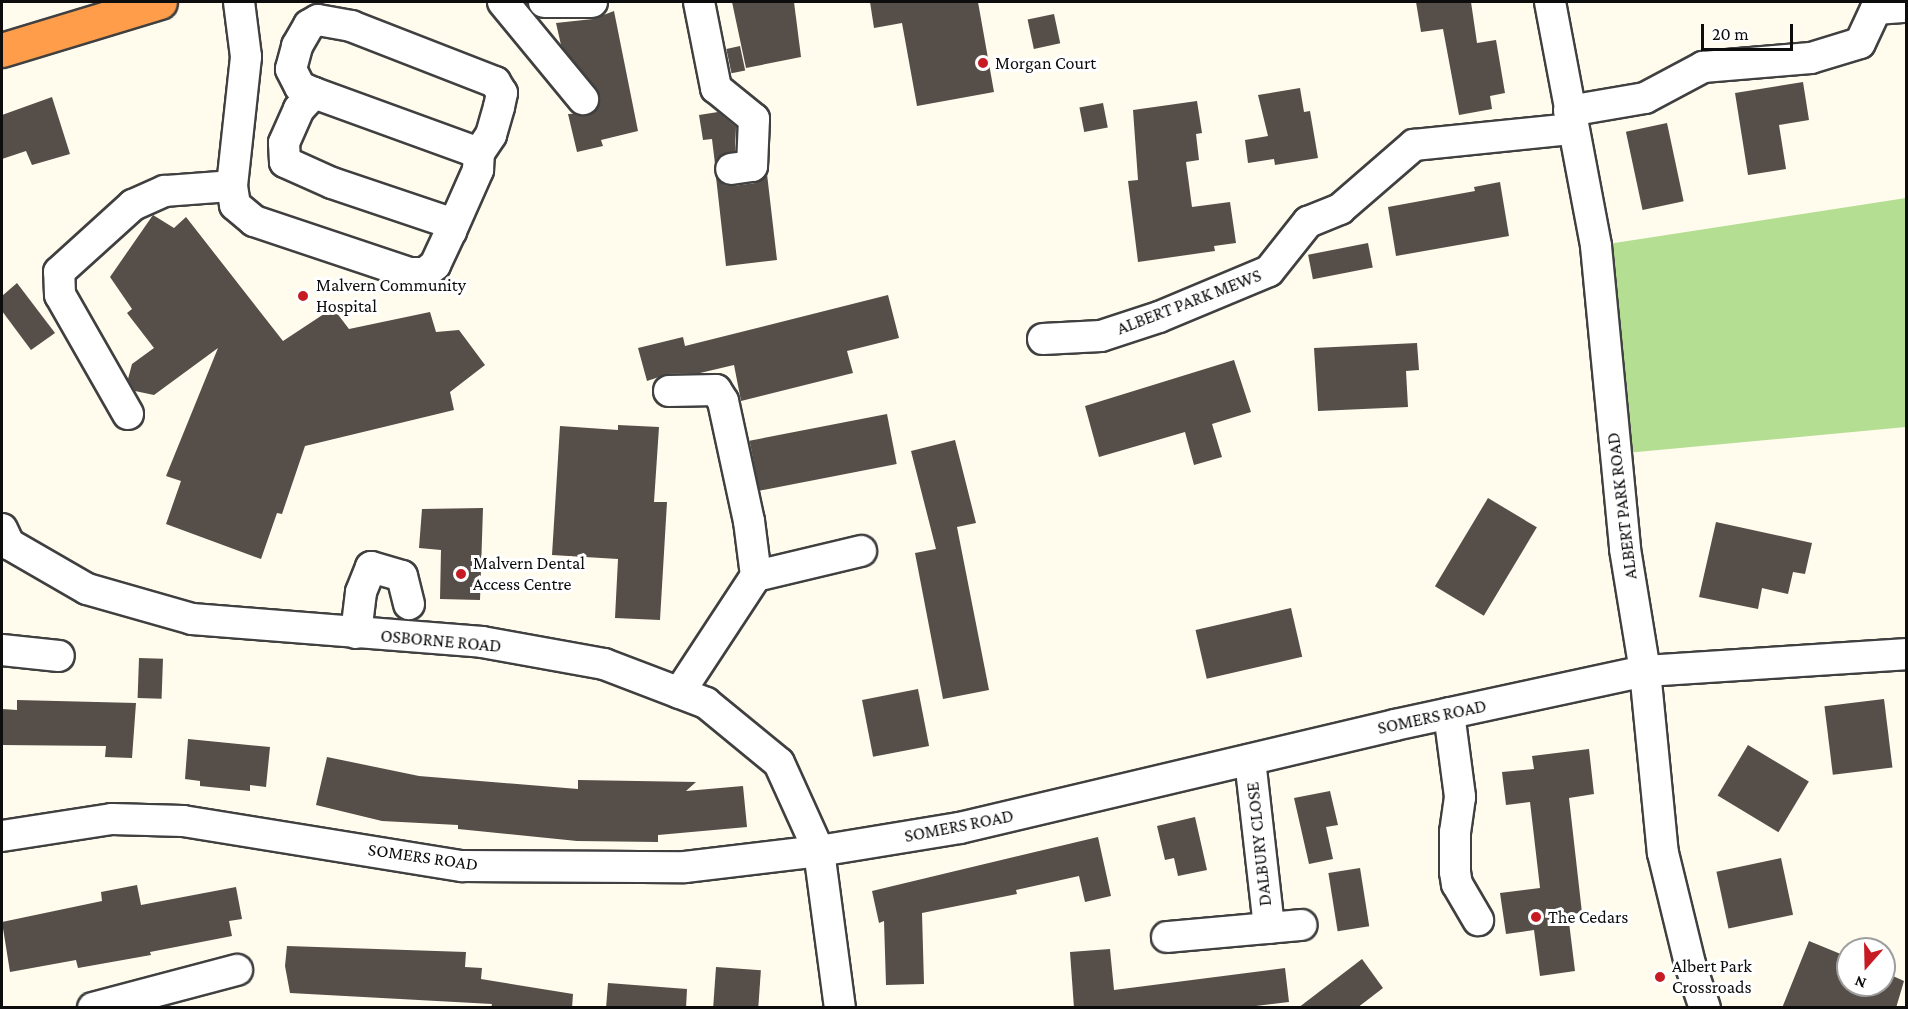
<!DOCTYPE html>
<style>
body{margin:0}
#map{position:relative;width:1908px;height:1009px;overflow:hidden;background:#fffbed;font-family:"Crimson Pro",serif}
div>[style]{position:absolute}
.forest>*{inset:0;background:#b4de92}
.building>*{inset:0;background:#564e49;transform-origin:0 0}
.roads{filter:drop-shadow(2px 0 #404040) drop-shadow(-2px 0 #404040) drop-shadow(0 2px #404040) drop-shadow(0 -2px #404040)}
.minor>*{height:30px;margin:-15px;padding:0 15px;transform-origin:15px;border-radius:15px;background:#fff}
.highway>*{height:33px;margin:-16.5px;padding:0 16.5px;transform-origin:16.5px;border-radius:16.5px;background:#ff9d4b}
.dots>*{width:16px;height:16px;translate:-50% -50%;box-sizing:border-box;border:3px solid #fff;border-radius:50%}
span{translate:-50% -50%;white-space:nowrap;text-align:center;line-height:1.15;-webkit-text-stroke:6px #fff;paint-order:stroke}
.poi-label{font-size:18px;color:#0d0d0d}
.left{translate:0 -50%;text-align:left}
.street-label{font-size:18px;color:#0d0d0d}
.frame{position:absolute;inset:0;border:3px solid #0d0d0d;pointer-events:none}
.north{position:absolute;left:1836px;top:937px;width:60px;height:60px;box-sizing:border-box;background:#fff;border:2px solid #9e9e9e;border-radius:50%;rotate:200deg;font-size:16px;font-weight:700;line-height:24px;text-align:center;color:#0d0d0d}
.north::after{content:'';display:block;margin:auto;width:21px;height:27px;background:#c71b24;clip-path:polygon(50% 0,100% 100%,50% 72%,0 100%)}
.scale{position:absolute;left:1701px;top:24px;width:92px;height:27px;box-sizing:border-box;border:3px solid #0d0d0d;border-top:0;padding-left:8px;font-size:18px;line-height:21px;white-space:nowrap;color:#0d0d0d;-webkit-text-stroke:4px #fff;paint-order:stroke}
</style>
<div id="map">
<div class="forest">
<div style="clip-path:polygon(1906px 198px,1906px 427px,1626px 453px,1608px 244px)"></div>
</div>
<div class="building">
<div style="clip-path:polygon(732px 2px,794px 2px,801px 57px,746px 68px)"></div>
<div style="clip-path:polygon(870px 2px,978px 2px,994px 92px,917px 106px,902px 23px,874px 28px)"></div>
<div style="clip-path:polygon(1416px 2px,1471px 2px,1477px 43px,1496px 40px,1505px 93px,1490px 96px,1492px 109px,1459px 115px,1443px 29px,1421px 32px)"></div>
<div style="clip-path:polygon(614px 11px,638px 131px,601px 140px,603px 146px,577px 152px,568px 114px,593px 113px,600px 97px,561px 45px,556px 23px,593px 19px)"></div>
<div style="left:1054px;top:14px;width:30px;height:27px;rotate:78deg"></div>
<div style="left:740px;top:46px;width:25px;height:14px;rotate:78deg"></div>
<div style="clip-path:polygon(1803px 82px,1809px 120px,1779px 125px,1786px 169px,1748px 175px,1735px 93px)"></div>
<div style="clip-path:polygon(1300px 88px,1304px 112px,1310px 111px,1318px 158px,1275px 165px,1274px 159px,1248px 163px,1245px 140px,1268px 136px,1258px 95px)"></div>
<div style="clip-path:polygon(52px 97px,70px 154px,32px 165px,26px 151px,2px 159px,2px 115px)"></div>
<div style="clip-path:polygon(1197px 101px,1202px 133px,1196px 134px,1199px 160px,1186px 162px,1192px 207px,1230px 202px,1236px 243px,1214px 246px,1215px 251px,1138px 262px,1128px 181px,1138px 180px,1133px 110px)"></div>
<div style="left:1103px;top:103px;width:25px;height:24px;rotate:79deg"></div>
<div style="clip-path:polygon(718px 112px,736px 127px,735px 151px,721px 155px,715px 164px,712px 139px,703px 140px,699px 115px)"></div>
<div style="left:1667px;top:123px;width:80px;height:42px;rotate:78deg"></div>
<div style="clip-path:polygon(767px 174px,777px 260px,726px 266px,716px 177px,724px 185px,733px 186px,755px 183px)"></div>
<div style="clip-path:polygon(1500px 182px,1509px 236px,1396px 256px,1388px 207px,1475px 191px,1474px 187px)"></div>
<div style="clip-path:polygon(153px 215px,174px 228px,186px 217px,283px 341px,333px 308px,349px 329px,430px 312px,436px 332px,459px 330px,485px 365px,450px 392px,454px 410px,305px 446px,282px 514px,277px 513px,261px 559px,166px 524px,181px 481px,166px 476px,218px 348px,154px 395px,135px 391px,128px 379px,132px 364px,154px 348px,127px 313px,132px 309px,110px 277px)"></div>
<div style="left:1368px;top:243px;width:25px;height:61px;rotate:79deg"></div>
<div style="clip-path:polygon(17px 283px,55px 333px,31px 350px,2px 311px,2px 296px)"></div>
<div style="clip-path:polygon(888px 295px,899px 338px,847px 351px,853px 373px,741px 401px,734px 365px,700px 373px,668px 374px,647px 381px,638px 348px,683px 337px,685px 346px)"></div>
<div style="clip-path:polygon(1417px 343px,1419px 370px,1406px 371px,1408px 407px,1318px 411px,1314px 348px)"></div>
<div style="clip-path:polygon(1234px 360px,1251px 412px,1212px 424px,1222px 457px,1194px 465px,1185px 432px,1099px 457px,1085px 406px)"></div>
<div style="left:887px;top:414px;width:51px;height:140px;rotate:79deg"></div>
<div style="clip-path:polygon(618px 425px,659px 427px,654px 502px,667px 502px,660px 620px,615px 618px,618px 559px,552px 555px,560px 426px,618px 430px)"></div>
<div style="clip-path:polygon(955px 440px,976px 523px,957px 527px,989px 690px,943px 699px,915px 553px,936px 549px,911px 451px)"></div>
<div style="left:1488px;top:498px;width:57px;height:103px;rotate:31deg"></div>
<div style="clip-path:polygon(483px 508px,480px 600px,440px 599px,441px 550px,419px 548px,422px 509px)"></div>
<div style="clip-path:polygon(1716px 522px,1812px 543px,1805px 574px,1793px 572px,1788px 594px,1762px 588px,1758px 609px,1699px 597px)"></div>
<div style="left:1291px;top:608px;width:50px;height:98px;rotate:77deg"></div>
<div style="left:139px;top:658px;width:24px;height:40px;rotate:2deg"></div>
<div style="left:918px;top:689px;width:58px;height:57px;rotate:79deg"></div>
<div style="left:1884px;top:699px;width:69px;height:60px;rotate:83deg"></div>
<div style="clip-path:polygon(17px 700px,136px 703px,132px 758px,105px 757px,106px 746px,2px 745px,2px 709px,17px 710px)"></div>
<div style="clip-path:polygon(188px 739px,270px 747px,266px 787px,250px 785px,250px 791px,200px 786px,200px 781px,185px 779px)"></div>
<div style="left:1748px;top:745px;width:71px;height:59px;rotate:31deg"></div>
<div style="clip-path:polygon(1589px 749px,1594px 794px,1569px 798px,1582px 913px,1568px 914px,1575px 971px,1540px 976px,1534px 930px,1506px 934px,1500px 893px,1540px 888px,1530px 802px,1506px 805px,1502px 772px,1534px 769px,1532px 756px)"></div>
<div style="clip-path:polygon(327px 757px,419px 776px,578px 789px,578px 780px,696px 782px,686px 791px,743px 786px,747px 827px,658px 835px,658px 842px,577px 841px,458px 829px,458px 825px,382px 821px,316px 805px)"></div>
<div style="clip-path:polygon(1330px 791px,1338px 825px,1326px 827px,1333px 859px,1309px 864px,1294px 798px)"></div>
<div style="clip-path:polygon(1195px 817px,1207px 870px,1178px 876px,1174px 858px,1165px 860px,1157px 826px)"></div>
<div style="clip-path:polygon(1098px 837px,1111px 896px,1085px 902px,1079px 876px,1016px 890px,1017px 894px,922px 913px,924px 984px,886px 985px,884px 921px,879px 923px,872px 891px)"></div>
<div style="left:1781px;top:858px;width:58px;height:66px;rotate:78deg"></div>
<div style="left:1360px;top:868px;width:59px;height:32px;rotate:81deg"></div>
<div style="clip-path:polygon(137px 885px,141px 905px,236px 887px,242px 919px,229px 921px,232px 936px,150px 952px,151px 955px,78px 968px,76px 960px,10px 972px,2px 922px,102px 901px,101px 892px)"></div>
<div style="clip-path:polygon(1809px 941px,1848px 957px,1848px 985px,1884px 985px,1884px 972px,1904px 981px,1896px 1008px,1782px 1008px)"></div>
<div style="clip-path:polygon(287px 946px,466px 952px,465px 967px,482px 968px,481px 979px,573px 994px,572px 1008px,491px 1008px,492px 1004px,290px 993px,285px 966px)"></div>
<div style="clip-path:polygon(1110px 949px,1114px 990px,1285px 968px,1289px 1002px,1240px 1008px,1074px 1008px,1070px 952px)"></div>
<div style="clip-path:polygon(1362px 959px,1383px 988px,1357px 1008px,1298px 1008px)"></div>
<div style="left:716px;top:967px;width:45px;height:41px;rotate:4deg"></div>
<div style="clip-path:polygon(608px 983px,687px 989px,686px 1008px,606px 1008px)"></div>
</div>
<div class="roads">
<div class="minor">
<div style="left:239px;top:2px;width:55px;rotate:82.7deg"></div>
<div style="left:246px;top:57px;width:130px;rotate:96.2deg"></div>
<div style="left:232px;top:186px;width:19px;rotate:81deg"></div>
<div style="left:235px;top:205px;width:25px;rotate:40deg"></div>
<div style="left:254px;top:221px;width:163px;rotate:18.5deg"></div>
<div style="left:409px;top:273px;width:16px"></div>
<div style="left:425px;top:273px;width:13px;rotate:-39deg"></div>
<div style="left:435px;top:265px;width:38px;rotate:-65deg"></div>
<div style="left:451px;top:231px;width:67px;rotate:-66.1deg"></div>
<div style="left:478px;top:170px;width:17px;rotate:-87deg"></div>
<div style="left:479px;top:153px;width:176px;rotate:-160deg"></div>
<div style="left:314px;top:93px;width:22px;rotate:133deg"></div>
<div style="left:299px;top:109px;width:37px;rotate:114deg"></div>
<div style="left:284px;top:143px;width:19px;rotate:87deg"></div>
<div style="left:285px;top:162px;width:51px;rotate:24.1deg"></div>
<div style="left:332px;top:183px;width:119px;rotate:18.6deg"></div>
<div style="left:445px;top:221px;width:12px;rotate:59deg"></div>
<div style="left:503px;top:2px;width:126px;rotate:50.5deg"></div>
<div style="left:544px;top:2px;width:48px"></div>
<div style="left:699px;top:2px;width:88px;rotate:78.8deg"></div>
<div style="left:716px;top:88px;width:49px;rotate:39.2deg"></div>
<div style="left:754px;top:119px;width:47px;rotate:92.4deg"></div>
<div style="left:752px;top:166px;width:21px;rotate:172deg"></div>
<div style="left:1550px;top:2px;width:248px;rotate:79.3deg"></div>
<div style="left:1596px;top:246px;width:304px;rotate:84.5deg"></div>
<div style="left:1625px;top:549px;width:124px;rotate:80.7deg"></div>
<div style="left:1645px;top:671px;width:183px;rotate:84.4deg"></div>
<div style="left:1663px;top:853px;width:114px;rotate:76.3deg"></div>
<div style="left:1690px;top:964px;width:46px;rotate:71.2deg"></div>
<div style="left:314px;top:93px;width:15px;rotate:-157deg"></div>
<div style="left:300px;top:87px;width:20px;rotate:-117deg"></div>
<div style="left:291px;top:69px;width:24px;rotate:-75deg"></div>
<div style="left:297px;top:46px;width:24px;rotate:-60deg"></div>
<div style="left:309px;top:25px;width:10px;rotate:-29deg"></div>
<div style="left:318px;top:20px;width:34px;rotate:10deg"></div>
<div style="left:351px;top:26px;width:155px;rotate:21.3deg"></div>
<div style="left:495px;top:82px;width:13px;rotate:58deg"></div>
<div style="left:502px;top:93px;width:14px;rotate:102deg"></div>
<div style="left:499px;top:107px;width:29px;rotate:106deg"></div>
<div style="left:491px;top:135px;width:22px;rotate:124deg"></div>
<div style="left:1569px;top:111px;width:77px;rotate:-9.7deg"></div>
<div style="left:1645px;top:98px;width:66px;rotate:-28.1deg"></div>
<div style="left:1703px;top:67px;width:108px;rotate:-4.8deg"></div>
<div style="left:1811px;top:58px;width:51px;rotate:-17deg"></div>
<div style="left:1860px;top:43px;width:38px;rotate:-65deg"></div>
<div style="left:1876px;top:9px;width:30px;rotate:-4deg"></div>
<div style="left:1043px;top:339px;width:58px;rotate:-3deg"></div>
<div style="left:1101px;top:336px;width:61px;rotate:-18.1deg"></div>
<div style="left:1159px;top:317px;width:119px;rotate:-22.7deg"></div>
<div style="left:1269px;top:271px;width:63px;rotate:-51.5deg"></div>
<div style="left:1308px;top:222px;width:35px;rotate:-22deg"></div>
<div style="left:1340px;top:209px;width:98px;rotate:-40.9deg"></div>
<div style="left:1414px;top:145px;width:159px;rotate:-5.8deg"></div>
<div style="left:669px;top:391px;width:47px;rotate:-1.2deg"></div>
<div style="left:716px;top:390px;width:13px;rotate:58deg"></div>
<div style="left:723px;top:401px;width:123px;rotate:77.8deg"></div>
<div style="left:749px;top:521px;width:55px;rotate:82.7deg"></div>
<div style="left:128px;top:414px;width:137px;rotate:-119.7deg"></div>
<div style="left:60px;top:295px;width:23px;rotate:-92deg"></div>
<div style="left:59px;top:272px;width:100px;rotate:-42.2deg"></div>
<div style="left:133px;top:205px;width:35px;rotate:-24deg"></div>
<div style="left:165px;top:191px;width:67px;rotate:-4.3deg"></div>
<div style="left:2px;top:529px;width:17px;rotate:65deg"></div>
<div style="left:9px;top:544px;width:90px;rotate:30deg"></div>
<div style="left:87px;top:589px;width:109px;rotate:15.9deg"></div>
<div style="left:192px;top:619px;width:291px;rotate:4.5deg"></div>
<div style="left:482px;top:642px;width:124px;rotate:10.2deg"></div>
<div style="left:604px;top:664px;width:109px;rotate:20.9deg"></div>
<div style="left:706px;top:703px;width:94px;rotate:39.4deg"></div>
<div style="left:779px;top:763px;width:97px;rotate:65.6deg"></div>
<div style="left:819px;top:851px;width:158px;rotate:82.4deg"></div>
<div style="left:356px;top:633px;width:41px;rotate:-83deg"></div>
<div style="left:361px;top:592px;width:27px;rotate:-68deg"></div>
<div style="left:371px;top:567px;width:32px;rotate:16deg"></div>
<div style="left:402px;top:576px;width:29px;rotate:76deg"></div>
<div style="left:2px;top:650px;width:57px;rotate:6deg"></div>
<div style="left:679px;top:693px;width:140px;rotate:-56.7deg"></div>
<div style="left:756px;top:576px;width:108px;rotate:-13.4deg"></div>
<div style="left:1449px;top:713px;width:85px;rotate:82.5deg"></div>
<div style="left:1460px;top:797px;width:35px;rotate:98deg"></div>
<div style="left:1455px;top:832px;width:40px;rotate:90deg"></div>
<div style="left:1455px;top:872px;width:12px;rotate:81deg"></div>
<div style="left:1457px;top:884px;width:42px;rotate:59.7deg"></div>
<div style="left:1250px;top:760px;width:169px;rotate:83.5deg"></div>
<div style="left:2px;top:836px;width:111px;rotate:-8.8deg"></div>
<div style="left:112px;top:819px;width:71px;rotate:1.6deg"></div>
<div style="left:183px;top:821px;width:283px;rotate:9.2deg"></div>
<div style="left:462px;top:866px;width:223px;rotate:0.3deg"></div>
<div style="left:685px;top:867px;width:135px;rotate:-6.8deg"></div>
<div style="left:819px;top:851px;width:143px;rotate:-9.3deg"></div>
<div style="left:960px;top:828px;width:447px;rotate:-13.3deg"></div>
<div style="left:1395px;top:725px;width:256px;rotate:-12.2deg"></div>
<div style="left:1645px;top:671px;width:262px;rotate:-3.7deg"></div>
<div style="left:1167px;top:937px;width:135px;rotate:-5.1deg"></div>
<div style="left:93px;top:1008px;width:149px;rotate:-14.8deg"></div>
</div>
<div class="highway">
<div style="left:2px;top:50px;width:165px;rotate:-16.9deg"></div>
</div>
</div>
<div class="dots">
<div style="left:983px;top:63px;background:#c71b24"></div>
<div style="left:303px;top:296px;background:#c71b24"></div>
<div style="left:461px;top:574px;background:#c71b24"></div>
<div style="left:1536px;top:917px;background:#c71b24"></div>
<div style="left:1660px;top:977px;background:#c71b24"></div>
</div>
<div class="poi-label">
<span class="left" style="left:995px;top:63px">Morgan Court</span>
<span class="left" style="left:316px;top:296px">Malvern Community<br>Hospital</span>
<span class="left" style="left:473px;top:574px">Malvern Dental<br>Access Centre</span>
<span class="left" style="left:1548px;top:917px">The Cedars</span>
<span class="left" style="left:1672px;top:977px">Albert Park<br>Crossroads</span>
</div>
<div class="street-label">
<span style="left:1189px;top:302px;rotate:-21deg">ALBERT PARK MEWS</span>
<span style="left:1622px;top:506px;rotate:-97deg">ALBERT PARK ROAD</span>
<span style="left:441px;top:641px;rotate:5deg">OSBORNE ROAD</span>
<span style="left:1432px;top:717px;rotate:-12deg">SOMERS ROAD</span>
<span style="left:959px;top:826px;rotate:-11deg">SOMERS ROAD</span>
<span style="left:1259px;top:844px;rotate:-96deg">DALBURY CLOSE</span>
<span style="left:423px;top:857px;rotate:8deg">SOMERS ROAD</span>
</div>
<div class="frame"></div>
<div class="north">N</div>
<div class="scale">20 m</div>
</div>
